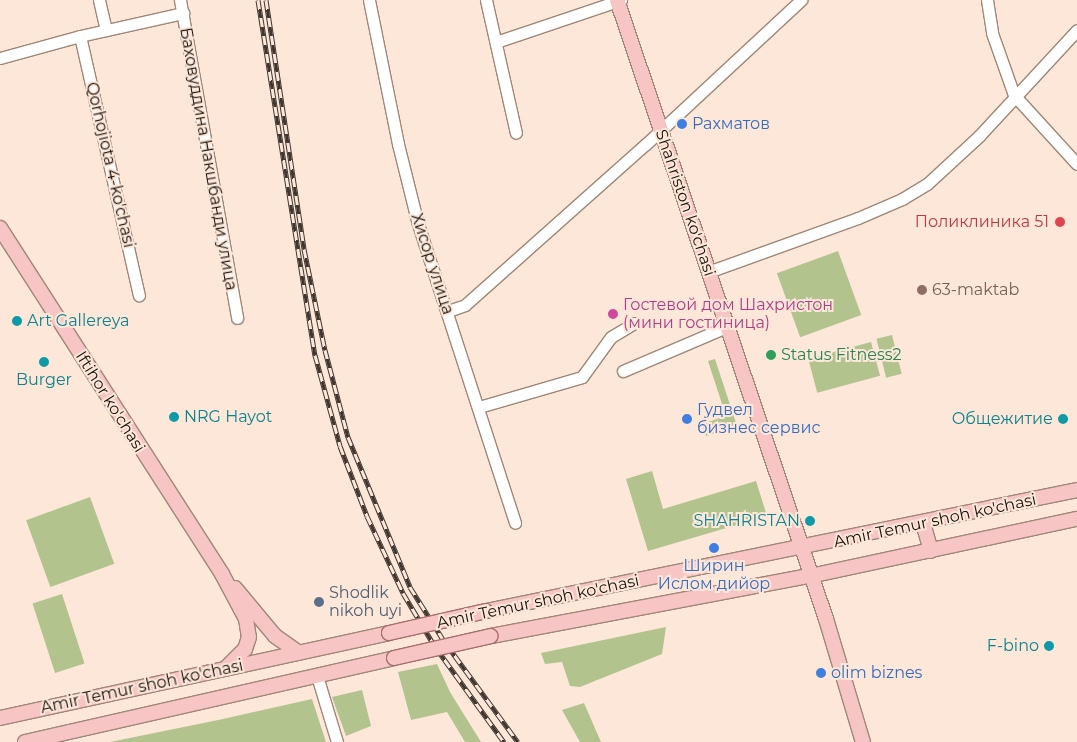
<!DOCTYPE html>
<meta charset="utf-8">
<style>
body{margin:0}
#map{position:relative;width:1077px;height:742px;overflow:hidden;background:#fce7d9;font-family:Montserrat,sans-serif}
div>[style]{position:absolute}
.green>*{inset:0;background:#b3c38e;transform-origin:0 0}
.roads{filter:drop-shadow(1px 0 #9f8777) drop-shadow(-1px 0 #9f8777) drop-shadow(0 1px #9f8777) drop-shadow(0 -1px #9f8777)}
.minor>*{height:11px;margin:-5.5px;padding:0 5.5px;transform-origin:5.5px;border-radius:5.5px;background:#fff}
.major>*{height:14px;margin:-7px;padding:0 7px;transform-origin:7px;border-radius:7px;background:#f8c5c5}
.rail>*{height:5px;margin-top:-2.5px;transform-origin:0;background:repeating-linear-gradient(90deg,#fce7d9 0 9px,#40362f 0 18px);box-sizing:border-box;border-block:1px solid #40362f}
.bridges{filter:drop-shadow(1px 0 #a66d6b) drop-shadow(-1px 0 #a66d6b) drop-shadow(0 1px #a66d6b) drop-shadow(0 -1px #a66d6b)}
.major-bridge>*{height:14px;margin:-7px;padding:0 7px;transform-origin:7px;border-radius:7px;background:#f8c5c5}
.dots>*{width:14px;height:14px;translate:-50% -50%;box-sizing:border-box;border:2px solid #fce7d9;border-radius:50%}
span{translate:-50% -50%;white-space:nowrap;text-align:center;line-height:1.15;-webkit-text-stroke:4px #fce7d9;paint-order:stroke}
.shop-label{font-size:16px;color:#366cbe}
.left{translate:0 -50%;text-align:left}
.street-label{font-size:16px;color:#18100a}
.health-label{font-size:16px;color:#be3a42}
.right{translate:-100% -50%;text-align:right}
.education-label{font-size:16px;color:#785e54}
.hotel-label{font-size:16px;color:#b23c85}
.culture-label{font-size:16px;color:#0d838f}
.leisure-label{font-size:16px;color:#27864d}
.service-label{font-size:16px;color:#4e5e75}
</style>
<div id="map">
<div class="green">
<div style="left:838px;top:251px;width:68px;height:65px;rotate:70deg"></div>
<div style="left:892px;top:335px;width:40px;height:16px;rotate:76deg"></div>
<div style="left:871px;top:342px;width:35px;height:65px;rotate:75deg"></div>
<div style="clip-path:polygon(715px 359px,737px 426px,706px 436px,702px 424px,726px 416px,708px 361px)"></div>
<div style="clip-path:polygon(652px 471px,663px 509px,756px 481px,767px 516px,648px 551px,626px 479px)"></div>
<div style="left:90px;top:497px;width:71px;height:68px;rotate:70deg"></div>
<div style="left:62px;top:594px;width:73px;height:31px;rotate:72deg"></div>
<div style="clip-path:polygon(666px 627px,662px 654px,580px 687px,570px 686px,562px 662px,545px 664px,541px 653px)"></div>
<div style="clip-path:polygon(437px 664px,450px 692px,481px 742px,465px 742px,447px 712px,411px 720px,398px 672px)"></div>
<div style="clip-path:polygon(362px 690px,371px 726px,346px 736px,332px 697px)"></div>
<div style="clip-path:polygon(312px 699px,326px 742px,110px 742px,223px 719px)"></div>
<div style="clip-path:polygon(584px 703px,601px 742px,580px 742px,562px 710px)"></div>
</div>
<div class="roads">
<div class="minor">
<div style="left:99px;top:0;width:31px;rotate:77deg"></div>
<div style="left:180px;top:0;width:323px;rotate:79.8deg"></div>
<div style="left:369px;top:0;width:147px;rotate:78.6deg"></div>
<div style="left:398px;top:144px;width:82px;rotate:76deg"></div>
<div style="left:418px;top:224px;width:314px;rotate:72deg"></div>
<div style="left:486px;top:0;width:136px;rotate:77.3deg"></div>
<div style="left:987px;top:0;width:33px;rotate:81deg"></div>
<div style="left:992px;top:33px;width:66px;rotate:70.5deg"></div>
<div style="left:1014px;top:95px;width:93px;rotate:47.6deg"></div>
<div style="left:80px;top:36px;width:266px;rotate:77.2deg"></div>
<div style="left:496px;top:42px;width:132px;rotate:-18.6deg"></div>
<div style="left:0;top:58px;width:83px;rotate:-15.4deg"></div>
<div style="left:80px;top:36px;width:106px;rotate:-12.6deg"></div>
<div style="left:708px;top:272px;width:159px;rotate:-19.8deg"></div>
<div style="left:858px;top:218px;width:48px;rotate:-23.4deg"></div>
<div style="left:902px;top:199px;width:29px;rotate:-31deg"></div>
<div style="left:927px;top:184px;width:71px;rotate:-42.7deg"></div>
<div style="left:979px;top:136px;width:144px;rotate:-47.2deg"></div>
<div style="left:448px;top:311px;width:18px;rotate:-19deg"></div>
<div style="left:465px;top:305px;width:242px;rotate:-41.7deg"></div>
<div style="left:646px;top:144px;width:212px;rotate:-42.9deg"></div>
<div style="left:623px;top:371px;width:112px;rotate:-23.1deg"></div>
<div style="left:479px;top:407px;width:107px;rotate:-16.2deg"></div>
<div style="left:582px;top:377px;width:49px;rotate:-54.1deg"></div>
<div style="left:611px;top:337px;width:27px;rotate:-31deg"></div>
<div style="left:317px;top:676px;width:69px;rotate:73.1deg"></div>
</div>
<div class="major">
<div style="left:617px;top:0;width:653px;rotate:71.34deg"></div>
<div style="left:826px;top:619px;width:128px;rotate:73.3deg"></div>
<div style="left:0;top:228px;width:411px;rotate:57.3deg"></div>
<div style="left:222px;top:574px;width:51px;rotate:61.9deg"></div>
<div style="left:246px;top:619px;width:18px;rotate:81deg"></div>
<div style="left:249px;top:637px;width:13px;rotate:108deg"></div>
<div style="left:245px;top:649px;width:28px;rotate:135deg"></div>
<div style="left:923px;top:523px;width:29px;rotate:74deg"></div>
<div style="left:235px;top:588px;width:62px;rotate:50.2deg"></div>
<div style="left:275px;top:636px;width:29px;rotate:35deg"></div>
<div style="left:486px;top:611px;width:603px;rotate:-11.57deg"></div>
<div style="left:491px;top:636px;width:325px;rotate:-10.7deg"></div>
<div style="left:810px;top:576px;width:273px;rotate:-12.1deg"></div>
<div style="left:0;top:718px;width:398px;rotate:-12.3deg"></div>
<div style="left:25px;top:742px;width:378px;rotate:-12.8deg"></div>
</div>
</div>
<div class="rail">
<div style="left:258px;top:0;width:360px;rotate:80.9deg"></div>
<div style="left:315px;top:355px;width:94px;rotate:74.6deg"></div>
<div style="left:340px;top:446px;width:75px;rotate:68.9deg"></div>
<div style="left:367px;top:516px;width:85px;rotate:64.9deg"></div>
<div style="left:403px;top:593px;width:61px;rotate:59.2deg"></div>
<div style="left:434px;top:645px;width:120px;rotate:54.2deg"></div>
<div style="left:266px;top:0;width:252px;rotate:81.3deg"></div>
<div style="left:304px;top:249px;width:103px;rotate:78.3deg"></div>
<div style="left:325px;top:350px;width:90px;rotate:75.2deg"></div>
<div style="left:348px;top:437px;width:162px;rotate:67.5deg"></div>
<div style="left:410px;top:587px;width:64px;rotate:57.8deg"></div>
<div style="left:444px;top:641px;width:125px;rotate:53.8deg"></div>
</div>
<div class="bridges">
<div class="major-bridge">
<div style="left:389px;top:633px;width:99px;rotate:-12.8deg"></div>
<div style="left:394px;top:658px;width:99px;rotate:-12.8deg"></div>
</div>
</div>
<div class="dots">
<div style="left:682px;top:124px;background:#3f7fe0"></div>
<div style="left:1060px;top:222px;background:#e0444e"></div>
<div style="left:922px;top:290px;background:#8d6e63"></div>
<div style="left:613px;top:314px;background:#d1479c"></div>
<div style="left:17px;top:321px;background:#0f9aa8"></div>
<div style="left:771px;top:355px;background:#2e9e5b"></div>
<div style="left:44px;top:362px;background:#0f9aa8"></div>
<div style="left:174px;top:417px;background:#0f9aa8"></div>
<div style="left:687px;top:419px;background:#3f7fe0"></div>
<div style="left:1063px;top:419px;background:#0f9aa8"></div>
<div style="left:810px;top:521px;background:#0f9aa8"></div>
<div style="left:714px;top:548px;background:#3f7fe0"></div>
<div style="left:319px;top:602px;background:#5c6f8a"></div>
<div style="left:1049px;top:646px;background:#0f9aa8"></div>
<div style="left:821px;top:673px;background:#3f7fe0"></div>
</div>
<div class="shop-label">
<span class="left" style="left:692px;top:124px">Рахматов</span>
<span class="left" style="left:697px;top:419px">Гудвел<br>бизнес сервис</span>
<span style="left:714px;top:575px">Ширин<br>Ислом дийор</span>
<span class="left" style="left:831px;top:673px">olim biznes</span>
</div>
<div class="street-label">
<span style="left:208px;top:159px;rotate:80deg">Баховуддина Накшбанди улица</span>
<span style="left:110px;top:165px;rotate:77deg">Qorhojiota 4-ko'chasi</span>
<span style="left:685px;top:203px;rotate:71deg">Shahriston ko'chasi</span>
<span style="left:432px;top:264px;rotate:72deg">Хисор улица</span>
<span style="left:110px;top:402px;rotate:58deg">Iftihor ko'chasi</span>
<span style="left:935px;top:521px;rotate:-12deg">Amir Temur shoh ko'chasi</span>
<span style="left:538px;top:602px;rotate:-12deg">Amir Temur shoh ko'chasi</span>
<span style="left:142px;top:687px;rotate:-12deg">Amir Temur shoh ko'chasi</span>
</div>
<div class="health-label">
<span class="right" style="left:1049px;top:222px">Поликлиника 51</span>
</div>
<div class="education-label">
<span class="left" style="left:932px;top:290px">63-maktab</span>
</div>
<div class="hotel-label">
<span class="left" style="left:623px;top:314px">Гостевой дом Шахристон<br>(мини гостиница)</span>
</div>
<div class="culture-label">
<span class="left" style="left:27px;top:321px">Art Gallereya</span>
<span style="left:44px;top:380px">Burger</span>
<span class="left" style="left:184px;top:417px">NRG Hayot</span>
<span class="right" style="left:1053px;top:419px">Общежитие</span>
<span class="right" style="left:800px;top:521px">SHAHRISTAN</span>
<span class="right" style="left:1039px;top:646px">F-bino</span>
</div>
<div class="leisure-label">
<span class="left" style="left:781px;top:355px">Status Fitness2</span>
</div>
<div class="service-label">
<span class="left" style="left:329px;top:602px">Shodlik<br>nikoh uyi</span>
</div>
</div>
